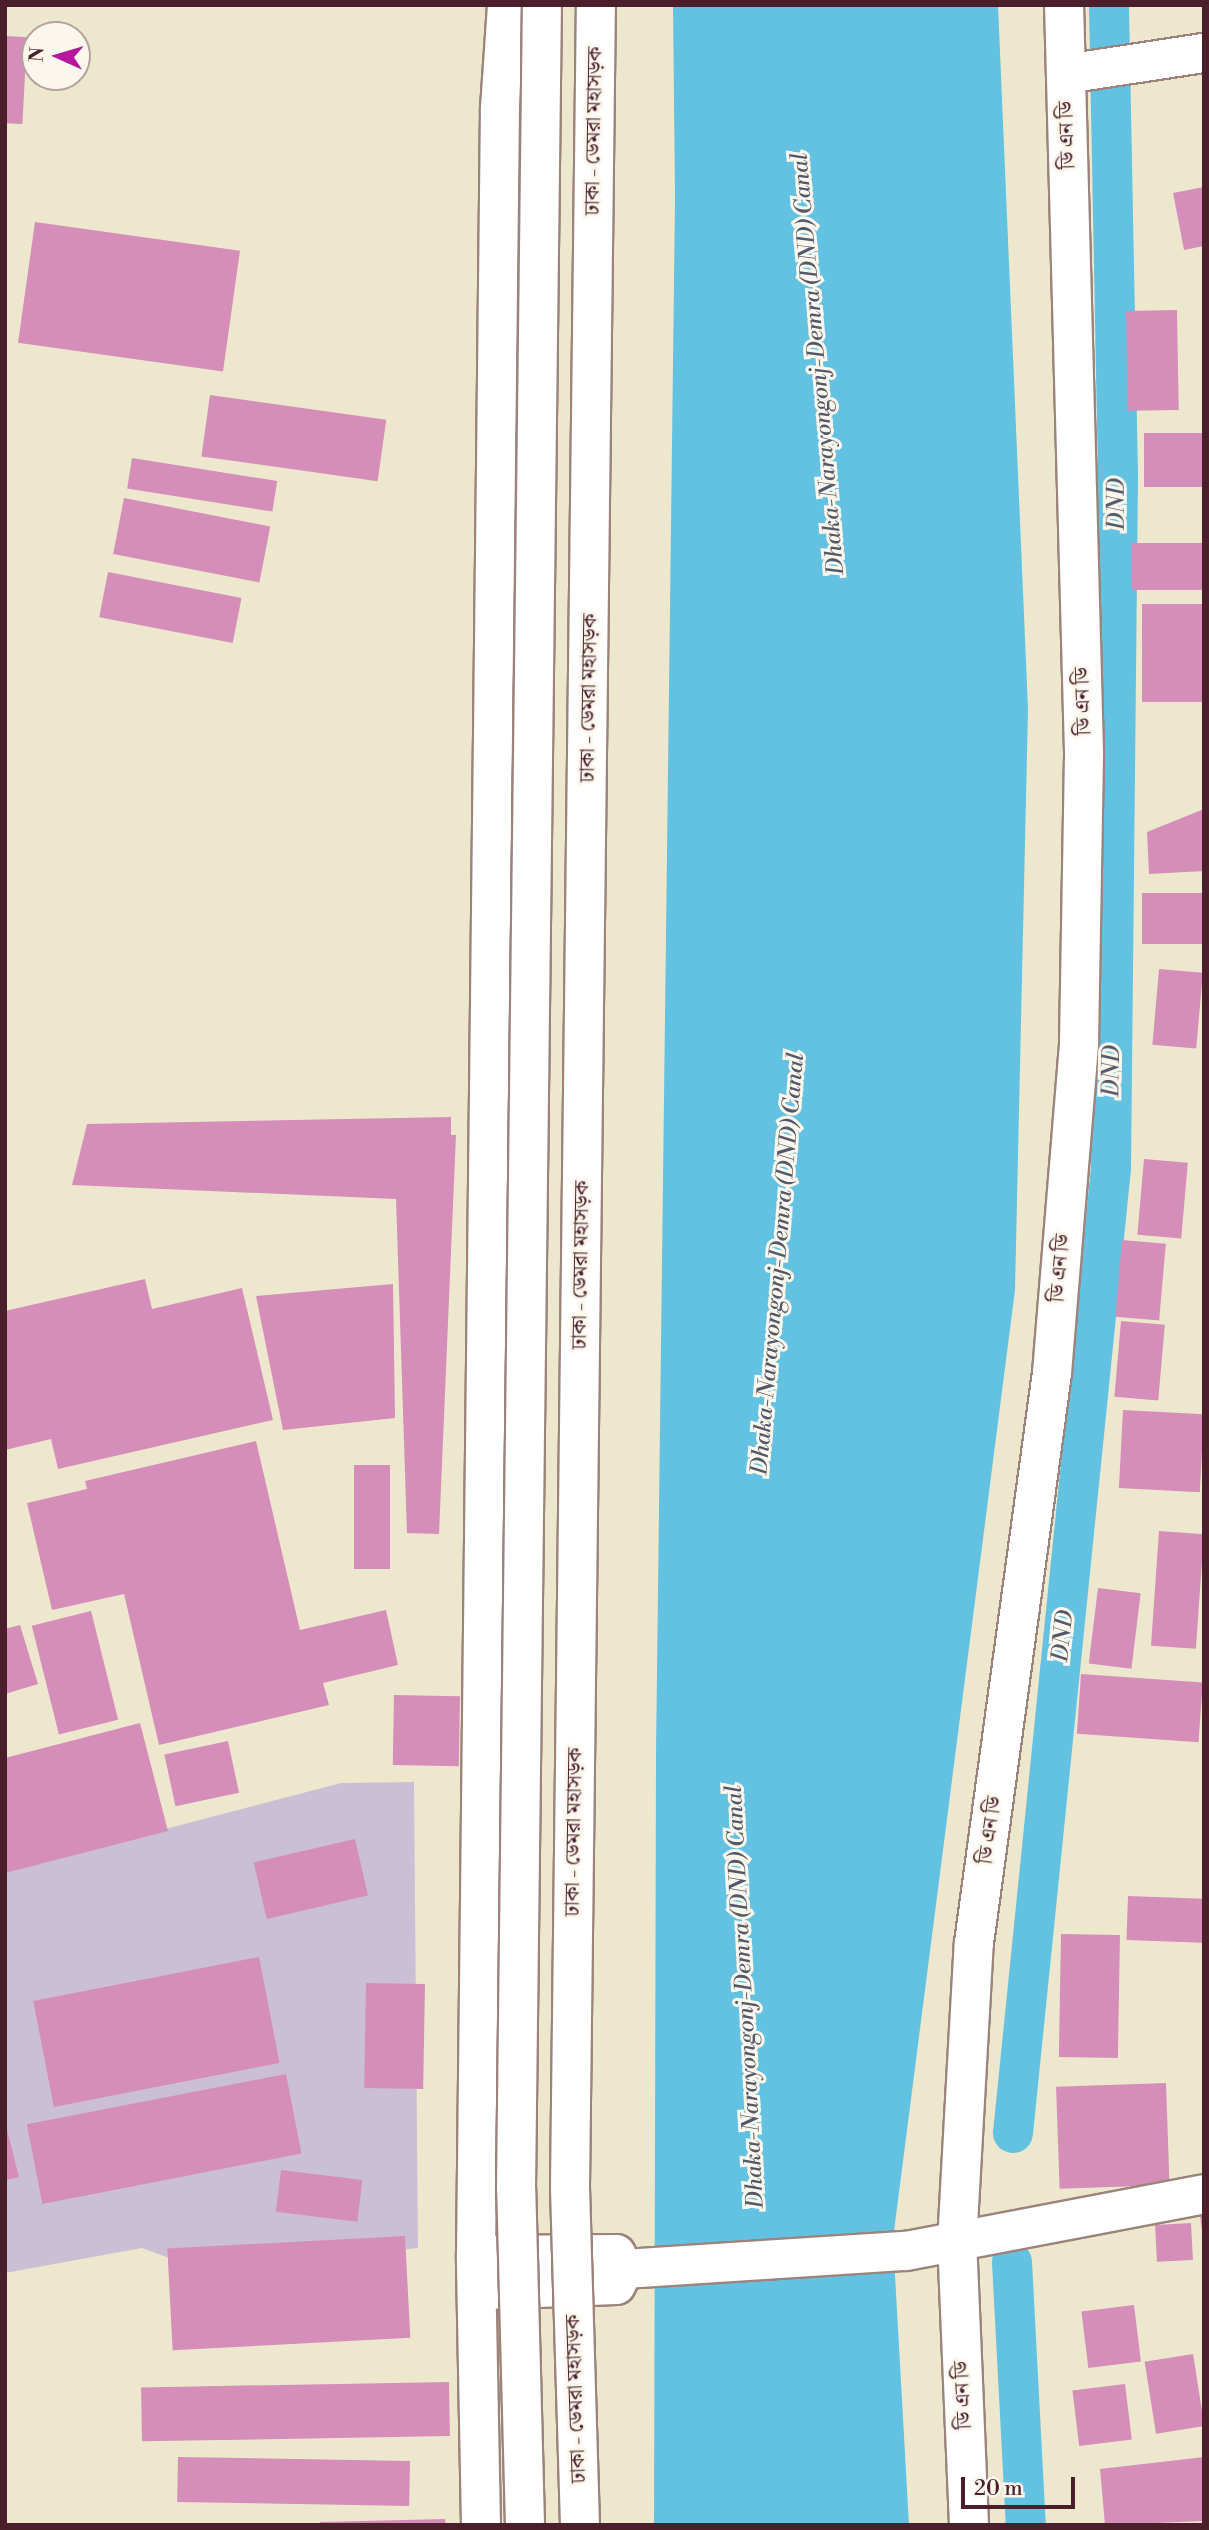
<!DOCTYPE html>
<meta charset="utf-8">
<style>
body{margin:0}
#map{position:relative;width:1209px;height:2530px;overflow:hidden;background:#ede8cd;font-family:"Libre Bodoni","Noto Serif Bengali",serif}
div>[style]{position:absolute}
.industrial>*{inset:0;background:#cbbfd5}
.water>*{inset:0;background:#63c2e1}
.canal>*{height:40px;margin:-20px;padding:0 20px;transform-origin:20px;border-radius:20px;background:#63c2e1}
.building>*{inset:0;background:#d58eb9;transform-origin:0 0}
.roads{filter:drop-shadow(2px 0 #9c847c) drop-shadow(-2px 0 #9c847c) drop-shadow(0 2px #9c847c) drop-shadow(0 -2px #9c847c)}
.minor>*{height:38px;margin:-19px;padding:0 19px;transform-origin:19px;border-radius:19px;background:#fff}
.bridges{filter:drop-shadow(2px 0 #9c847c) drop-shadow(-2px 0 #9c847c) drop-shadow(0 2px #9c847c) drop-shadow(0 -2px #9c847c)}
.major-bridge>*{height:38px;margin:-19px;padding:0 19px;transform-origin:19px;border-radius:19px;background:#fff}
span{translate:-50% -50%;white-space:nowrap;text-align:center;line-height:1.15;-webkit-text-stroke:6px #fbf7ec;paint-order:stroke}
.street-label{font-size:21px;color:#4a1f2b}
.water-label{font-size:23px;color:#53586b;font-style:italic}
.frame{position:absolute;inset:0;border:7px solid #4a1f2b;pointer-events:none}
.north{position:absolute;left:21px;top:21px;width:70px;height:70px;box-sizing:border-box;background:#fbf7ec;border:2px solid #b4a19f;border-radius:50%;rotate:274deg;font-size:19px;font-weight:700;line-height:28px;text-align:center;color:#4a1f2b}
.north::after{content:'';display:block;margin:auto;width:24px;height:32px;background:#b5179e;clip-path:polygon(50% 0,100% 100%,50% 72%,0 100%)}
.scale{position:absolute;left:961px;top:2477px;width:114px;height:32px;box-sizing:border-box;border:4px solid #4a1f2b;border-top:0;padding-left:9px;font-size:21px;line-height:24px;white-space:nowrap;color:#4a1f2b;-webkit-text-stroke:5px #fbf7ec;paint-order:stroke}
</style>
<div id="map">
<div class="industrial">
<div style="clip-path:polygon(414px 1782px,418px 2248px,210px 2273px,142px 2248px,5px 2273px,5px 1871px,341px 1783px)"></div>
</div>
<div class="water">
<div style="clip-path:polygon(673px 5px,998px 5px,1028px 709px,1015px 1290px,893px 2239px,909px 2525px,654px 2525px,656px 1753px,675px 198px)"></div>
</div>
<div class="canal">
<div style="left:1013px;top:2133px;width:970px;rotate:-84.2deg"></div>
<div style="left:1111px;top:1168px;width:693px;rotate:-89.42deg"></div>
<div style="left:1118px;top:475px;width:470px;rotate:-91.1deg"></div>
<div style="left:1012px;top:2262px;width:263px;rotate:87deg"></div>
</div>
<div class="building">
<div style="left:5px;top:36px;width:22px;height:87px;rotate:3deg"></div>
<div style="clip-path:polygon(1204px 187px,1204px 246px,1184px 250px,1173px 193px)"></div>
<div style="left:35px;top:222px;width:207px;height:122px;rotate:8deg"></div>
<div style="left:1177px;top:310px;width:100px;height:51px;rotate:89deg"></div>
<div style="left:210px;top:395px;width:178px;height:62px;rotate:8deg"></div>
<div style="left:1144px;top:433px;width:60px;height:54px"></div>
<div style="left:132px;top:458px;width:147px;height:31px;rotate:9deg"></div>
<div style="left:124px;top:498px;width:149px;height:57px;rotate:11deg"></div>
<div style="left:1204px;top:543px;width:47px;height:72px;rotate:90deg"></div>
<div style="left:108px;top:572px;width:136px;height:46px;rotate:11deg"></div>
<div style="left:1204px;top:604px;width:98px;height:62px;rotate:90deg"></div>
<div style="clip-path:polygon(1204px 809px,1204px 871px,1149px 874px,1147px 832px)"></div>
<div style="left:1204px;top:893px;width:51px;height:62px;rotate:90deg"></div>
<div style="left:1159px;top:969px;width:44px;height:76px;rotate:5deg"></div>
<div style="clip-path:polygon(451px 1117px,451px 1135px,456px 1135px,439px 1534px,407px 1533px,396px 1199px,72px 1185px,87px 1124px)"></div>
<div style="left:1144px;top:1159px;width:44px;height:76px;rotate:5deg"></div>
<div style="left:1122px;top:1240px;width:44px;height:77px;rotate:5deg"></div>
<div style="clip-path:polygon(145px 1279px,152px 1309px,242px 1288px,273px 1420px,58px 1469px,51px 1439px,5px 1450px,5px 1311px)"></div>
<div style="clip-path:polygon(393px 1284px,395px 1418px,283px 1430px,256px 1296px)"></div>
<div style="left:1121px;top:1321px;width:44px;height:76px;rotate:5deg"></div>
<div style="left:1123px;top:1410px;width:81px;height:78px;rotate:3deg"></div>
<div style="clip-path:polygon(256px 1441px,300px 1630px,386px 1610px,398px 1665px,323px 1683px,329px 1705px,159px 1745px,124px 1594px,52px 1610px,27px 1503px,87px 1489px,85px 1481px)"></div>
<div style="left:354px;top:1465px;width:36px;height:104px"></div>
<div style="left:1159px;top:1531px;width:45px;height:115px;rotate:4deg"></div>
<div style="left:1098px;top:1588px;width:43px;height:76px;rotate:7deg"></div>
<div style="left:91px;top:1611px;width:112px;height:61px;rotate:76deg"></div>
<div style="clip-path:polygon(20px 1625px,38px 1684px,5px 1694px,5px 1629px)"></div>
<div style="left:1081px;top:1674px;width:122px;height:60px;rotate:4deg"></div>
<div style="left:394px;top:1695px;width:66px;height:70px;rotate:1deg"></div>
<div style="clip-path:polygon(140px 1723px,168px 1831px,5px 1873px,5px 1758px)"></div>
<div style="left:228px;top:1741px;width:53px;height:65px;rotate:78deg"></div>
<div style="left:355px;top:1839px;width:58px;height:104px;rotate:77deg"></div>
<div style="left:1128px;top:1896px;width:76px;height:44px;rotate:2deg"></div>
<div style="left:1061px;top:1934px;width:59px;height:123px;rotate:1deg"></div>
<div style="left:259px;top:1957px;width:108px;height:230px;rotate:79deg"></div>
<div style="left:366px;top:1983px;width:59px;height:105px;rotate:1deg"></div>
<div style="left:286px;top:2074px;width:81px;height:264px;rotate:79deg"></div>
<div style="left:1166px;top:2083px;width:102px;height:110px;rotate:88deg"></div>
<div style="clip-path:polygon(5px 2122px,19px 2177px,5px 2180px)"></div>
<div style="left:281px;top:2170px;width:82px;height:42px;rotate:7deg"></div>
<div style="clip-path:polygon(1204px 2206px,1204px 2230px,1202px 2231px,1199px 2207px)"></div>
<div style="left:1191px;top:2223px;width:37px;height:36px;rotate:87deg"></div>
<div style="left:405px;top:2236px;width:102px;height:238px;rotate:87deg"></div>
<div style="left:1134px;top:2305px;width:57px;height:53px;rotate:83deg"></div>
<div style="left:1193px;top:2354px;width:73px;height:49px;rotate:81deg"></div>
<div style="left:449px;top:2382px;width:54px;height:308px;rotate:89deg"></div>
<div style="left:1125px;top:2384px;width:56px;height:53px;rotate:83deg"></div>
<div style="left:178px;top:2457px;width:232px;height:45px;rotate:1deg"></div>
<div style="clip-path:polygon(1204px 2457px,1204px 2521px,1105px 2525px,1100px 2469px)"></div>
<div style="clip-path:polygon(445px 2519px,446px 2525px,320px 2525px,320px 2522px)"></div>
</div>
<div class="roads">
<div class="minor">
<div style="left:1066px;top:74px;width:140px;rotate:-8.7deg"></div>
<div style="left:485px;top:2255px;width:131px;rotate:-0.4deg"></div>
<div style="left:616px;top:2254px;width:17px;rotate:62deg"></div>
<div style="left:624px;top:2269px;width:283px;rotate:-3.7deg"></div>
<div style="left:906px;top:2251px;width:303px;rotate:-10.8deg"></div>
<div style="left:485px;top:2290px;width:131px;rotate:-2.2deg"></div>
<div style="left:616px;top:2285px;width:18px;rotate:-63deg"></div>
<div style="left:481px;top:2525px;width:270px;rotate:-91.1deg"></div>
<div style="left:476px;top:2255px;width:2147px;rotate:-89.36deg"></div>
<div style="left:500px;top:108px;width:103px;rotate:-86.1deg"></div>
<div style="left:969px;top:2525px;width:282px;rotate:-92.4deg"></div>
<div style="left:957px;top:2243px;width:300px;rotate:-86.8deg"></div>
<div style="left:974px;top:1943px;width:575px;rotate:-82.21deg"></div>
<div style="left:1052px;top:1373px;width:332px;rotate:-85.3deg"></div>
<div style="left:1079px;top:1042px;width:290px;rotate:-89deg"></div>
<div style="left:1084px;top:752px;width:747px;rotate:-91.53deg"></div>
</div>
</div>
<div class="bridges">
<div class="major-bridge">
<div style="left:525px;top:2525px;width:336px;rotate:-91.5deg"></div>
<div style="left:516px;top:2189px;width:2184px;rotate:-89.32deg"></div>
<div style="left:580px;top:2525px;width:338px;rotate:-91.7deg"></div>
<div style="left:570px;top:2187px;width:2182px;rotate:-89.32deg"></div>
</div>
</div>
<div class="street-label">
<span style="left:594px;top:131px;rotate:-89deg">ঢাকা - ডেমরা মহাসড়ক</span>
<span style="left:1067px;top:135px;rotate:-92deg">ডি এন ডি</span>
<span style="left:589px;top:698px;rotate:-89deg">ঢাকা - ডেমরা মহাসড়ক</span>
<span style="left:1083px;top:701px;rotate:-92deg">ডি এন ডি</span>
<span style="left:581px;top:1265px;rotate:-89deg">ঢাকা - ডেমরা মহাসড়ক</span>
<span style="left:1060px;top:1268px;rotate:-85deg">ডি এন ডি</span>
<span style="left:990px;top:1830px;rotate:-82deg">ডি এন ডি</span>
<span style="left:574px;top:1832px;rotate:-89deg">ঢাকা - ডেমরা মহাসড়ক</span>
<span style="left:963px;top:2395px;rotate:-93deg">ডি এন ডি</span>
<span style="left:576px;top:2399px;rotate:-92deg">ঢাকা - ডেমরা মহাসড়ক</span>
</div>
<div class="water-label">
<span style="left:818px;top:364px;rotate:-95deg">Dhaka-Narayongonj-Demra (DND) Canal</span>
<span style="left:1117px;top:504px;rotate:-90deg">DND</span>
<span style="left:1112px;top:1071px;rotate:-89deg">DND</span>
<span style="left:778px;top:1264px;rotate:-85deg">Dhaka-Narayongonj-Demra (DND) Canal</span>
<span style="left:1063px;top:1636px;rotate:-84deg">DND</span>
<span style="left:745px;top:1997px;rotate:-93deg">Dhaka-Narayongonj-Demra (DND) Canal</span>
</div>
<div class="frame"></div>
<div class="north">N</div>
<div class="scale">20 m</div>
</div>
